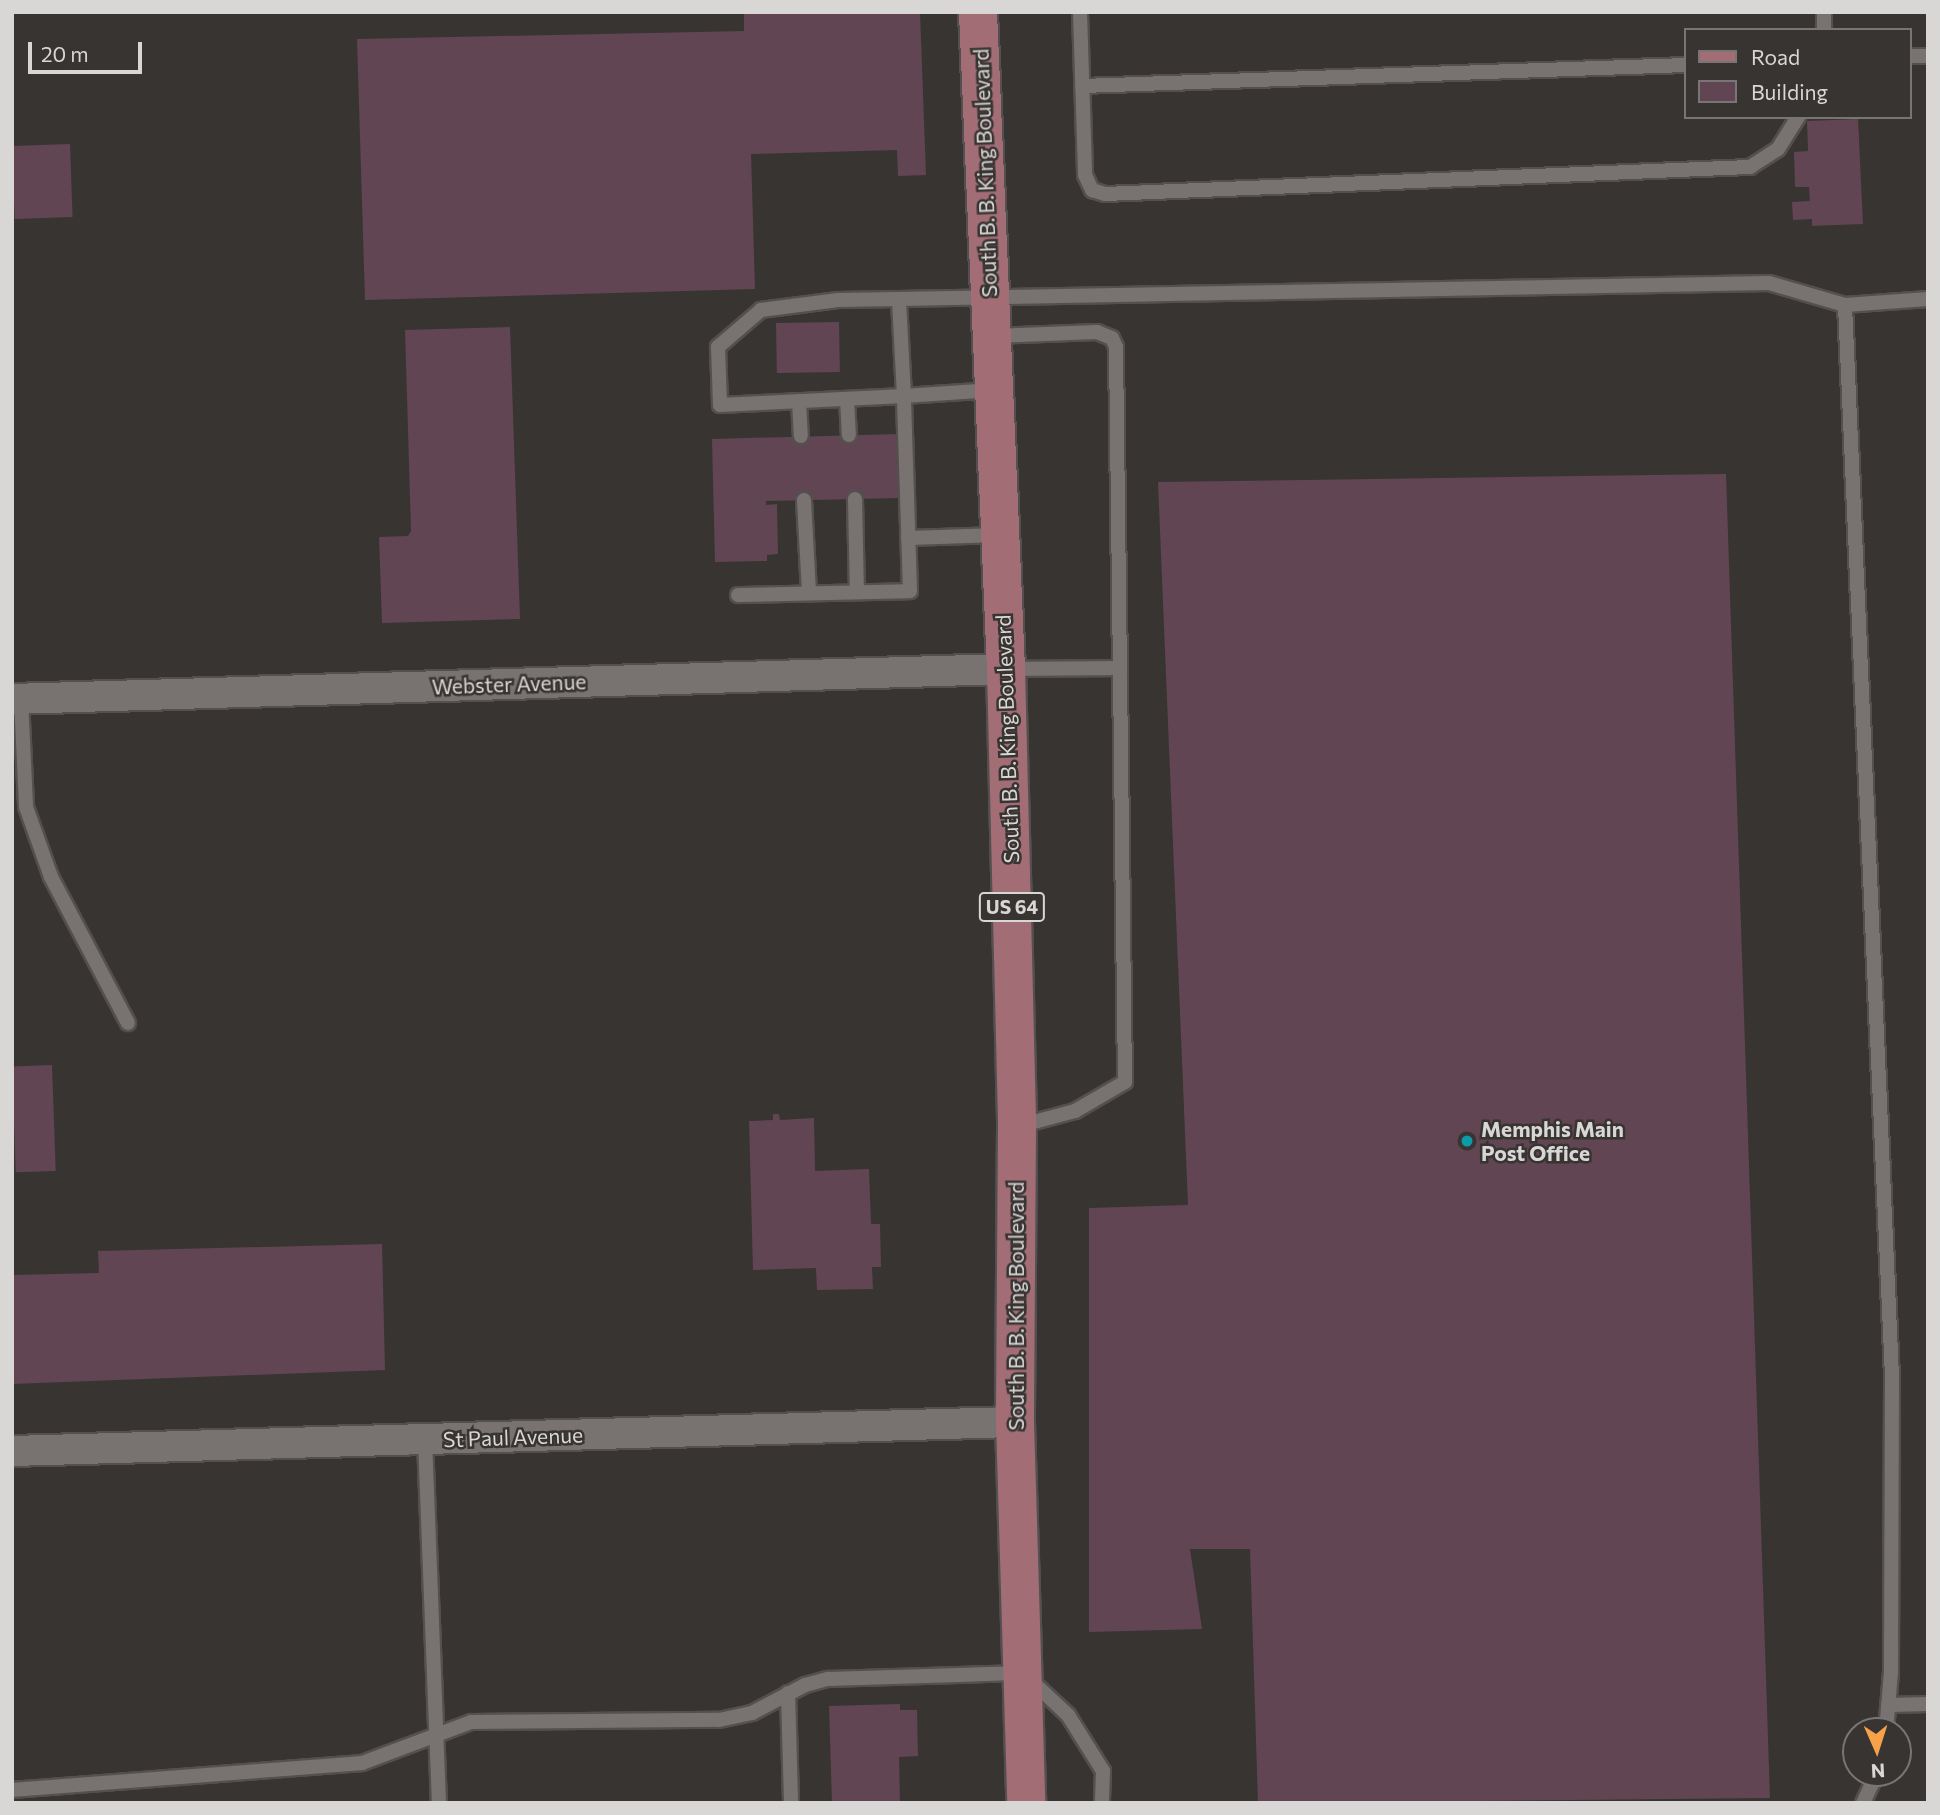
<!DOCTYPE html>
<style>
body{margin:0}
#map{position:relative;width:1940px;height:1815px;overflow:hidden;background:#383432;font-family:Commissioner,sans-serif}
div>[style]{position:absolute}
.building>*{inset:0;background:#614553;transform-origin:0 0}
.roads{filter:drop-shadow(2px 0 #53504f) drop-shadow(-2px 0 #53504f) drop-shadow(0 2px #53504f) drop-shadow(0 -2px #53504f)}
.service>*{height:14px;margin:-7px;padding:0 7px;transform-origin:7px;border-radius:7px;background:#787371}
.minor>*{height:30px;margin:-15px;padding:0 15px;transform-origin:15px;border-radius:15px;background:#787371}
.primary>*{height:38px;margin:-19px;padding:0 19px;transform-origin:19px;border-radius:19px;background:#a36d76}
.dots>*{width:19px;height:19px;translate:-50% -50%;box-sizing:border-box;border:4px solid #383432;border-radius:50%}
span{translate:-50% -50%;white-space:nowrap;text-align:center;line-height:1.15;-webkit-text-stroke:5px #383432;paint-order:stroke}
.shield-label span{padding:2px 5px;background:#383432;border:2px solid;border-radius:5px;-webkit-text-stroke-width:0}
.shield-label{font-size:19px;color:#d9d7d6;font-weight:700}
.street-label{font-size:21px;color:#d9d7d6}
.poi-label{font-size:21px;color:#d9d7d6;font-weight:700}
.left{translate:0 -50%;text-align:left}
.frame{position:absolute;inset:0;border:14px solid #d9d7d6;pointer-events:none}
.legend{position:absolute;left:1684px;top:28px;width:228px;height:91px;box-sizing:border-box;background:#383432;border:2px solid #787574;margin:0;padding:9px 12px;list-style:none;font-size:21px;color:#d9d7d6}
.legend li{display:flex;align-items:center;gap:14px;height:35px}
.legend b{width:35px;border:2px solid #787574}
.north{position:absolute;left:1842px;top:1717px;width:70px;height:70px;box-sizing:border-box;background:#383432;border:2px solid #787574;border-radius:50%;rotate:177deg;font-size:19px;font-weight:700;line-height:28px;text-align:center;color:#d9d7d6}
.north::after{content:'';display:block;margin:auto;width:24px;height:32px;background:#f7a149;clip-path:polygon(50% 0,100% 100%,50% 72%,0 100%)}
.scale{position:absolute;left:28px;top:42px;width:114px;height:32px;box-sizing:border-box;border:4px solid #d9d7d6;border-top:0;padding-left:9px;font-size:21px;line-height:24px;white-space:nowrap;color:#d9d7d6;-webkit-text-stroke:5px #383432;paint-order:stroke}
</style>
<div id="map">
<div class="building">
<div style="clip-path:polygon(744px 12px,920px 12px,926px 175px,898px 176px,897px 150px,751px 154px,755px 289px,365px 300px,357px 39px,744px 31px)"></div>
<div style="clip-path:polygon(1858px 119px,1863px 224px,1812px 226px,1812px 219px,1793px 220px,1792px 202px,1810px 201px,1809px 187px,1795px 187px,1794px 152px,1808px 151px,1807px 121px)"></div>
<div style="left:70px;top:144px;width:73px;height:58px;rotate:88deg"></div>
<div style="left:839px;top:322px;width:50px;height:63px;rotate:89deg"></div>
<div style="clip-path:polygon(510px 327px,520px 619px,382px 623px,379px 537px,408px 536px,411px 531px,405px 330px)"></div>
<div style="clip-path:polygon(899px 434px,901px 498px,766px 501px,766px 505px,777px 504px,778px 554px,767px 555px,767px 561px,715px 562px,712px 439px)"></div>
<div style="clip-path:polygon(1726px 474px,1770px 1798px,1258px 1803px,1250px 1549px,1190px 1549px,1202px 1629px,1089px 1632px,1089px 1208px,1188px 1205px,1158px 482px)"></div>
<div style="left:52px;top:1065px;width:106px;height:40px;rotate:88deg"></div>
<div style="clip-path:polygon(773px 1114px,779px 1114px,780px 1120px,814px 1118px,815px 1171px,869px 1169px,871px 1224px,880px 1224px,881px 1267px,872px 1267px,873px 1289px,817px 1290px,816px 1268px,753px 1270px,749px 1121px,773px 1120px)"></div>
<div style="clip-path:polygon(382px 1244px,385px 1370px,12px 1384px,12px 1275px,99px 1273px,98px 1251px)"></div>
<div style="clip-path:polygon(900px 1704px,900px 1710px,917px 1710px,918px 1756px,899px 1757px,900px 1803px,832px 1803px,829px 1706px)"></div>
</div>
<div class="roads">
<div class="service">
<div style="left:1080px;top:12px;width:163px;rotate:88.2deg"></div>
<div style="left:1085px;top:175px;width:17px;rotate:65deg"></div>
<div style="left:1092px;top:190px;width:14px;rotate:17deg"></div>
<div style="left:1105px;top:194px;width:646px;rotate:-2.4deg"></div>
<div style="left:1750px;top:167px;width:33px;rotate:-33deg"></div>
<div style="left:1778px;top:149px;width:38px;rotate:-58deg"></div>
<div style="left:1824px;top:12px;width:18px;rotate:90deg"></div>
<div style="left:1910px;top:56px;width:18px"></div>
<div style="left:1082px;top:86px;width:604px;rotate:-1.99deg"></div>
<div style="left:899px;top:299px;width:870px;rotate:-1.05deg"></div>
<div style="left:1769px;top:283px;width:79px;rotate:16.1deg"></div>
<div style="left:1845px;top:305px;width:1074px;rotate:87.49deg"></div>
<div style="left:1892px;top:1378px;width:294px;rotate:90.2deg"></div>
<div style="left:1891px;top:1672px;width:59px;rotate:94.8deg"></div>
<div style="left:1845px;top:305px;width:83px;rotate:-4.1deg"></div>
<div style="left:993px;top:336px;width:104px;rotate:-2.2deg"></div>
<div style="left:1097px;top:332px;width:16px;rotate:22deg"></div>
<div style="left:1112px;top:338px;width:10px;rotate:66deg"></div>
<div style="left:1116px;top:347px;width:735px;rotate:89.3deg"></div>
<div style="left:1125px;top:1082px;width:58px;rotate:149.9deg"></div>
<div style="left:1075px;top:1111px;width:58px;rotate:165deg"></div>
<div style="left:847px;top:399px;width:36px;rotate:87deg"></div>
<div style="left:799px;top:401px;width:35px;rotate:87deg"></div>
<div style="left:855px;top:499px;width:93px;rotate:88.8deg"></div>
<div style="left:804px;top:500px;width:93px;rotate:86.9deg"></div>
<div style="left:908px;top:538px;width:91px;rotate:-1.9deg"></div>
<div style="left:738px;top:595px;width:172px;rotate:-1.3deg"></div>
<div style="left:910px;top:591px;width:195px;rotate:-91.8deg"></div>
<div style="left:904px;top:396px;width:97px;rotate:-93deg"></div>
<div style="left:899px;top:299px;width:61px;rotate:179.1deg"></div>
<div style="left:838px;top:300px;width:78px;rotate:172.6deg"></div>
<div style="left:761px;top:310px;width:57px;rotate:139.3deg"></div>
<div style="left:718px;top:347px;width:58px;rotate:88deg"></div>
<div style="left:720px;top:405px;width:184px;rotate:-2.8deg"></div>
<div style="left:904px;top:396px;width:89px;rotate:-3.9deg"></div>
<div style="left:1009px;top:669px;width:111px;rotate:-0.5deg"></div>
<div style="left:21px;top:699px;width:108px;rotate:87.3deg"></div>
<div style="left:26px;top:807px;width:74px;rotate:70.3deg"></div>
<div style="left:51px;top:877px;width:165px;rotate:62.2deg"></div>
<div style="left:425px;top:1440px;width:363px;rotate:87.8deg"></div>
<div style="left:788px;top:1693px;width:110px;rotate:88.4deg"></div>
<div style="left:1888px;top:1705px;width:40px;rotate:-1.4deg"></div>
<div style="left:12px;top:1790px;width:351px;rotate:-4.4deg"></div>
<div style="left:362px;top:1763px;width:116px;rotate:-20.6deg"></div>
<div style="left:471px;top:1722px;width:248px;rotate:-0.5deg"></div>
<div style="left:719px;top:1720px;width:34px;rotate:-12deg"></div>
<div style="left:752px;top:1713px;width:60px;rotate:-27.8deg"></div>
<div style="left:805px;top:1685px;width:24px;rotate:-15deg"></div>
<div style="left:828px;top:1679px;width:195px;rotate:-1.8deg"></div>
<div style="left:1023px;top:1673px;width:62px;rotate:43deg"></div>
<div style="left:1068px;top:1715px;width:66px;rotate:58deg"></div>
<div style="left:1103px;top:1771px;width:32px;rotate:92deg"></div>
<div style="left:1863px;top:1803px;width:33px;rotate:-65deg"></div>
</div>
<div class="minor">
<div style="left:12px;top:699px;width:994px;rotate:-1.73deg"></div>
<div style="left:12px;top:1451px;width:1003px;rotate:-1.66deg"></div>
</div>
<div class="primary">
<div style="left:978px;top:12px;width:658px;rotate:87.56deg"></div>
<div style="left:1006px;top:669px;width:458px;rotate:88.6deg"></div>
<div style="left:1017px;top:1127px;width:295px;rotate:90.4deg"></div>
<div style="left:1015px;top:1422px;width:381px;rotate:88.3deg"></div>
</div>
</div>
<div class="dots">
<div style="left:1467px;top:1141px;background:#0f9aa8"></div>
</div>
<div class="shield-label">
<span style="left:1012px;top:907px">US 64</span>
</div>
<div class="street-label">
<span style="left:985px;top:173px;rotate:-92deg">South B. B. King Boulevard</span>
<span style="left:509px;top:684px;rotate:-2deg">Webster Avenue</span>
<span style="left:1007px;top:739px;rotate:-92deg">South B. B. King Boulevard</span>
<span style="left:1016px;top:1306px;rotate:-90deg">South B. B. King Boulevard</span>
<span style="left:513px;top:1437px;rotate:-2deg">St Paul Avenue</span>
</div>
<div class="poi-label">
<span class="left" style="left:1481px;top:1141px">Memphis Main<br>Post Office</span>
</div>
<div class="frame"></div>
<ul class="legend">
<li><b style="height:9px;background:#a36d76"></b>Road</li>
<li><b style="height:19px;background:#614553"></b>Building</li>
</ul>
<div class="north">N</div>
<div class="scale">20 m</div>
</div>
